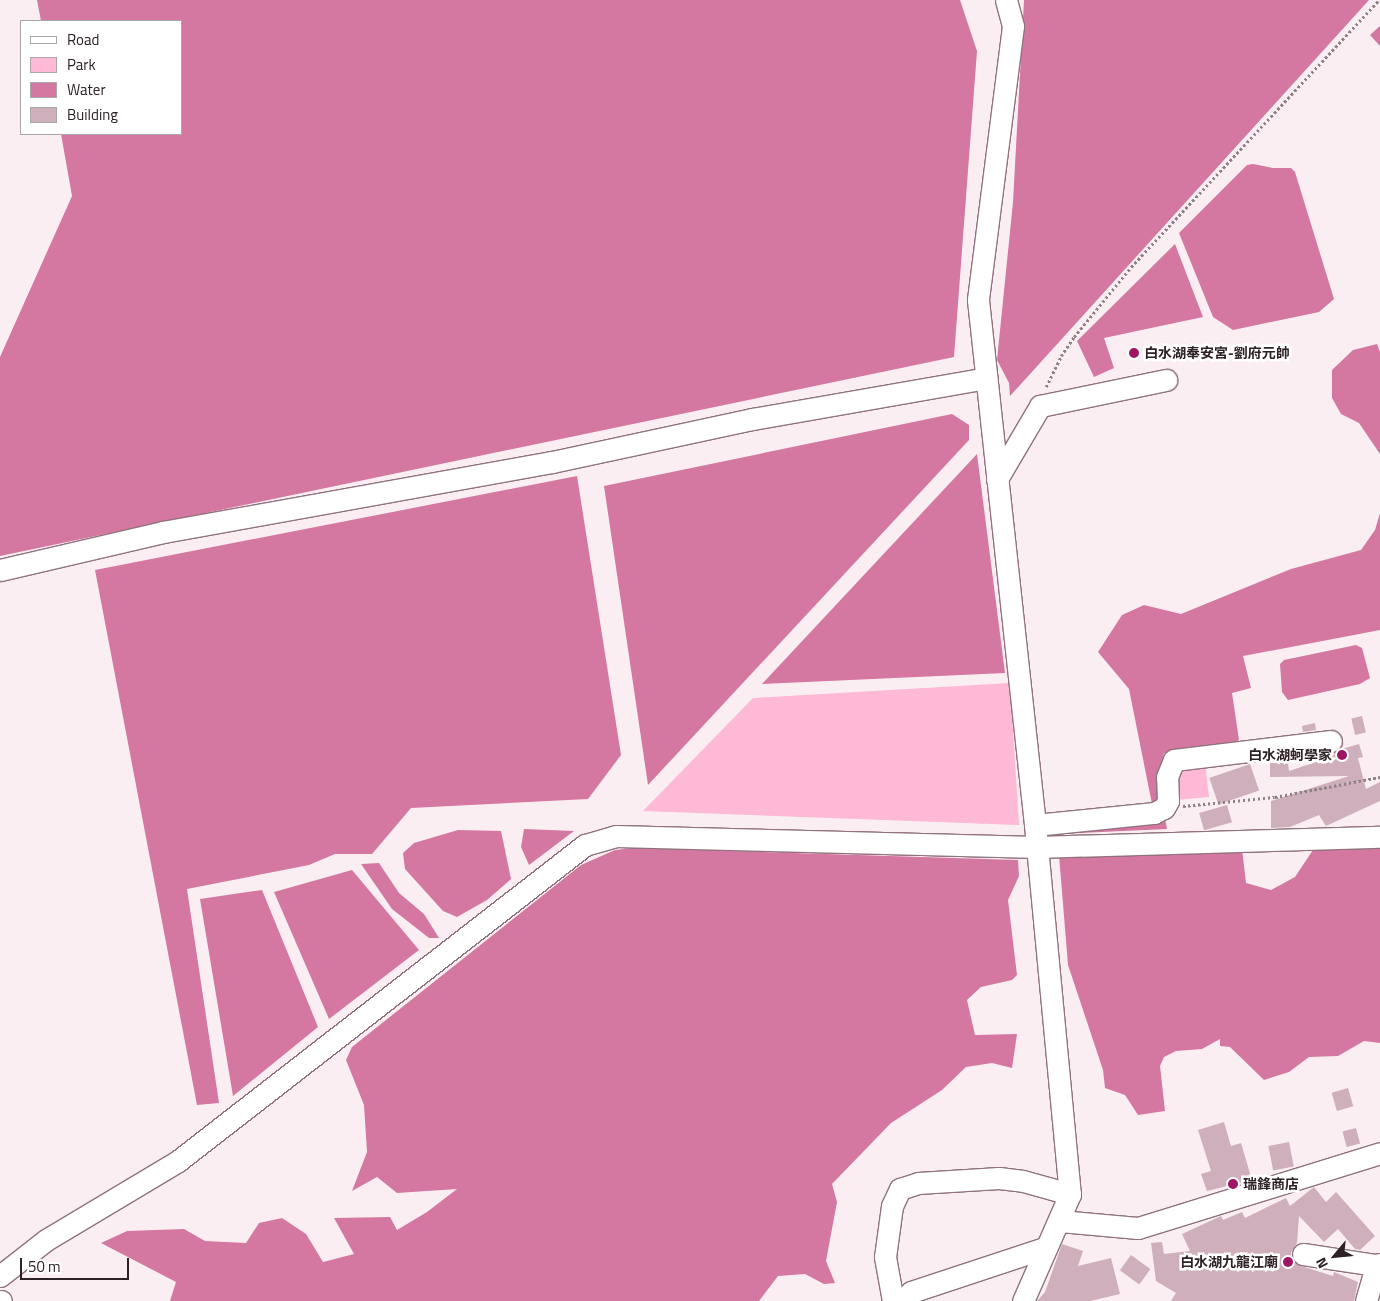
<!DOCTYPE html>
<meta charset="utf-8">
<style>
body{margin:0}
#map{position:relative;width:1380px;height:1301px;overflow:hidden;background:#fbeef3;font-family:"Titillium Web","Noto Sans TC",sans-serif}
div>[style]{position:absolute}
.green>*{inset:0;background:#fdb9d5}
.water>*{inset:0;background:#d477a1}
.building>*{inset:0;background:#ceafbb;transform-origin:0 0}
.path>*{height:2.5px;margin-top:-1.25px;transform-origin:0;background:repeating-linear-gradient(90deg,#8d8186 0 2.5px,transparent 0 5px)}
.roads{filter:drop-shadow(1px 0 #8f727e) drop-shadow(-1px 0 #8f727e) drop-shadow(0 1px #8f727e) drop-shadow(0 -1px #8f727e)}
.minor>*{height:21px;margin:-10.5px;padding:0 10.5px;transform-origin:10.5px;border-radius:10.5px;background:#fff}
.dots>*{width:14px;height:14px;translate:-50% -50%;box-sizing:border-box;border:2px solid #fff;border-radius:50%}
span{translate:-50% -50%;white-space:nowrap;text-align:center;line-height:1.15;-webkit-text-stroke:5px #fff;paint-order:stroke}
.poi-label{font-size:14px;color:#2d2126;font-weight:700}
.left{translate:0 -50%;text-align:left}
.right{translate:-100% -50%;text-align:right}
.legend{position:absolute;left:20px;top:20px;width:162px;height:115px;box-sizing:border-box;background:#fff;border:1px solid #aba6a8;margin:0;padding:6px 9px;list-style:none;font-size:15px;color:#2d2126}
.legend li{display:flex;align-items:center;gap:10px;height:25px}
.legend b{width:25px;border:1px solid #aba6a8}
.north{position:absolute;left:1310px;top:1231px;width:50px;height:50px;-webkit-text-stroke:4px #fff;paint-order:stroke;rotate:242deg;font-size:14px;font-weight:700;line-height:20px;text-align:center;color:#2d2126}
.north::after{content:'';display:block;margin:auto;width:18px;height:22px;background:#2d2126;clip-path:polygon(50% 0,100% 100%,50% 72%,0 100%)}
.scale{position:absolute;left:20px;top:1258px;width:109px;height:22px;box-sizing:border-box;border:2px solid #2d2126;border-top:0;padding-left:6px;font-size:15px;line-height:18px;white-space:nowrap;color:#2d2126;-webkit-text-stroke:4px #fff;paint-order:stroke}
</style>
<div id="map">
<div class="green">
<div style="clip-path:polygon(1010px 683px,1019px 825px,643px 811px,753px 698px)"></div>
<div style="clip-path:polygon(1205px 763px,1209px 797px,1177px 800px,1176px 770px)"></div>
</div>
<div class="water">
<div style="clip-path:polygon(37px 0,960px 0,977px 51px,954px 357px,0 556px,0 357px,72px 196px,61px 134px,181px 134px,181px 21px,41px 21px)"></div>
<div style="clip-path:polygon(1024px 0,1369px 0,1010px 396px,1009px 383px,997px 360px,1013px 202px)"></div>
<div style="clip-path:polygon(1380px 26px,1380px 46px,1370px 35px)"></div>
<div style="clip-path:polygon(1253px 164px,1273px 168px,1291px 168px,1295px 172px,1334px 299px,1319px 312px,1233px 330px,1213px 317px,1179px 233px,1247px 165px)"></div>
<div style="clip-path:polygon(1175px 244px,1203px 317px,1104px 338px,1114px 368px,1094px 377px,1077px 341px)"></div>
<div style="clip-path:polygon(1377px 344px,1380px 352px,1380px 454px,1359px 423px,1341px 414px,1332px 398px,1332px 370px,1353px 350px)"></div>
<div style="clip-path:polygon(952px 414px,969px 425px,969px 440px,648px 785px,604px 486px)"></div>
<div style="clip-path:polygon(977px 454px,1005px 673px,762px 684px)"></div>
<div style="clip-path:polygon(577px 476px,621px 755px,588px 799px,411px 808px,372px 854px,335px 854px,309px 865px,187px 889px,219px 1103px,197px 1105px,95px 570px)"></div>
<div style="clip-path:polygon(1380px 513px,1380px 630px,1243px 656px,1251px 688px,1232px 693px,1239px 740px,1230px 746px,1164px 753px,1160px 794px,1167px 829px,1058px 834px,1058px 828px,1155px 819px,1129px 689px,1098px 652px,1122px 615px,1144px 605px,1181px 614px,1291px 569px,1361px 550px,1375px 530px)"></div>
<div style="clip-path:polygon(1356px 645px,1362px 648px,1370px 678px,1360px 684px,1288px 700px,1282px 692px,1280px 664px,1284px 660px)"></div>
<div style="clip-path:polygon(524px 829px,574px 831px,529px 865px,521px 847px)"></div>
<div style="clip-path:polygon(458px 830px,501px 831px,511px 879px,487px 900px,457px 917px,443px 911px,405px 869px,403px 853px,414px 843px)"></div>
<div style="clip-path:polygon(1380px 846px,1380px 1043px,1364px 1041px,1338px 1056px,1309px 1057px,1289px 1072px,1264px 1080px,1230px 1047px,1220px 1046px,1220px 1039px,1202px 1049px,1176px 1051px,1164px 1057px,1160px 1066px,1165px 1111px,1138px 1115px,1125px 1095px,1105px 1088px,1103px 1070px,1068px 965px,1059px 855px,1242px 849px,1246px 883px,1271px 890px,1295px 877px,1315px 847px)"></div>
<div style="clip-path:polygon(633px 848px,1018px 860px,1019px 876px,1008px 900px,1017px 975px,1012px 980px,981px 987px,967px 1000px,975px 1035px,1017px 1034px,1012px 1068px,992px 1063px,966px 1067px,942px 1090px,891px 1123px,832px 1184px,837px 1202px,826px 1261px,835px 1283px,824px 1284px,805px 1274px,778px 1276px,759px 1301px,170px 1301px,176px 1282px,101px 1243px,127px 1231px,184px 1229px,205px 1241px,246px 1243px,259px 1223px,282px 1218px,306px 1234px,323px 1262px,354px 1254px,334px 1218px,390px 1217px,397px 1230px,427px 1212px,457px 1189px,397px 1193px,377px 1177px,352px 1191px,367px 1152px,364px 1105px,346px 1060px,352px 1047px,581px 865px,615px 850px)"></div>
<div style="clip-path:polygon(379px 863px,399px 893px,424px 914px,439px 938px,429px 938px,392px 909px,361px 864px)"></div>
<div style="clip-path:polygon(352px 870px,419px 950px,329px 1019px,274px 892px)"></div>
<div style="clip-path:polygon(262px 890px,318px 1027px,233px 1096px,200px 899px)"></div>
</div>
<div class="building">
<div style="left:1362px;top:716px;width:17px;height:11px;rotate:77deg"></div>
<div style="clip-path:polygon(1315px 723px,1316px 730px,1303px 732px,1302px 726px)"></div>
<div style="clip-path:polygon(1359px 744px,1363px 757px,1358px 758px,1366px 789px,1380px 782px,1380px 801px,1326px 826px,1319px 815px,1290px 827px,1271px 828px,1271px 801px,1349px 776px,1270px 777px,1270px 763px,1288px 763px,1289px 771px,1325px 759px,1324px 754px)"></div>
<div style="left:1250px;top:764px;width:28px;height:43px;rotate:71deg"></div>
<div style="left:1227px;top:805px;width:18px;height:29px;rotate:74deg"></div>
<div style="left:1348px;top:1088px;width:19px;height:17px;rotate:74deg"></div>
<div style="clip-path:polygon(1224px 1122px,1231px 1146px,1241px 1143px,1252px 1180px,1207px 1191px,1201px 1174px,1211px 1171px,1198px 1130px)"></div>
<div style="left:1356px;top:1128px;width:16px;height:14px;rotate:75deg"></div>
<div style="left:1289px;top:1142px;width:25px;height:21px;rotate:79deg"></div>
<div style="clip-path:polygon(1314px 1187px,1326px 1202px,1336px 1192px,1375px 1236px,1360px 1250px,1355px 1249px,1338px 1229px,1324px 1242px,1299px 1216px,1297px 1243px,1291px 1252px,1291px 1258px,1301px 1266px,1333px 1276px,1334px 1272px,1358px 1282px,1354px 1301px,1171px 1301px,1176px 1293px,1156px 1281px,1151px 1243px,1162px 1242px,1164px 1254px,1190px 1251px,1182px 1234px,1221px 1216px,1223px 1220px,1242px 1212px,1245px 1218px,1286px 1198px,1290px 1206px)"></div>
<div style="clip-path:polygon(1062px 1244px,1083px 1251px,1078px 1266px,1111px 1258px,1120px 1294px,1090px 1301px,1037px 1301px,1045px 1292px)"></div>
<div style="left:1131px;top:1255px;width:24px;height:19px;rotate:36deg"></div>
</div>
<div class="path">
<div style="left:1046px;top:387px;width:34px;rotate:-64deg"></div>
<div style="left:1061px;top:356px;width:23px;rotate:-56deg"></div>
<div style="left:1074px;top:337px;width:90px;rotate:-50.8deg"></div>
<div style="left:1131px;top:267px;width:364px;rotate:-47.1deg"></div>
<div style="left:1183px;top:806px;width:92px;rotate:-5.6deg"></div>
<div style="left:1275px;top:797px;width:107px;rotate:-10.8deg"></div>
</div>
<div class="roads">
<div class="minor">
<div style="left:1006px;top:0;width:27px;rotate:75deg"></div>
<div style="left:1013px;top:26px;width:276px;rotate:97.3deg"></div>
<div style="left:978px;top:300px;width:528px;rotate:83.8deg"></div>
<div style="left:1035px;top:825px;width:371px;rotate:84.6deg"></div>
<div style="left:1070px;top:1194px;width:117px;rotate:113.7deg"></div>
<div style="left:997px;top:479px;width:85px;rotate:-59.5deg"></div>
<div style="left:1040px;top:406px;width:129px;rotate:-11.7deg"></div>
<div style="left:0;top:570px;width:167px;rotate:-13.1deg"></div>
<div style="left:163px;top:532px;width:395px;rotate:-10.2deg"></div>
<div style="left:552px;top:462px;width:205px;rotate:-12.1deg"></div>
<div style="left:752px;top:419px;width:238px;rotate:-9.9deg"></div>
<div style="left:1035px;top:825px;width:120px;rotate:-5.8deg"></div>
<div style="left:1154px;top:813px;width:11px;rotate:-27deg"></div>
<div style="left:1164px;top:808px;width:8px;rotate:-60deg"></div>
<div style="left:1168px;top:801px;width:24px;rotate:-92deg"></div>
<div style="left:1167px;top:777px;width:18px;rotate:-68deg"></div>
<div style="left:1174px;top:760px;width:158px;rotate:-6.9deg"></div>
<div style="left:1060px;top:1221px;width:78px;rotate:5.1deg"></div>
<div style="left:1138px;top:1228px;width:253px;rotate:-17.2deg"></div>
<div style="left:1303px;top:1254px;width:74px;rotate:8.6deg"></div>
<div style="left:0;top:1276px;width:58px;rotate:-38deg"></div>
<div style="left:46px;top:1240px;width:154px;rotate:-30.9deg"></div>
<div style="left:178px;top:1161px;width:515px;rotate:-37.83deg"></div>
<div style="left:585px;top:845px;width:32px;rotate:-16deg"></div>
<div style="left:616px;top:836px;width:421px;rotate:1.5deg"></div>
<div style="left:1037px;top:847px;width:343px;rotate:-1.7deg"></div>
<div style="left:0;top:1301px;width:1px"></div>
<div style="left:893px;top:1301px;width:45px;rotate:-100.3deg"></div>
<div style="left:885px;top:1257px;width:51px;rotate:-82.2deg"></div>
<div style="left:892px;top:1206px;width:19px;rotate:-65deg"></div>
<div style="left:900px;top:1189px;width:19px;rotate:-18deg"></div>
<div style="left:918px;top:1183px;width:81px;rotate:-3.5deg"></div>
<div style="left:999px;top:1178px;width:24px;rotate:7deg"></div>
<div style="left:1023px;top:1181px;width:49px;rotate:15.5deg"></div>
<div style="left:903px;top:1301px;width:12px;rotate:-48deg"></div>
<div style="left:911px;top:1292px;width:143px;rotate:-18.3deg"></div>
<div style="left:1366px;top:1301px;width:37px;rotate:-74deg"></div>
<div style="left:1376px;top:1265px;width:4px;rotate:-14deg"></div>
</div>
</div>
<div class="dots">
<div style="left:1134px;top:353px;background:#9e1563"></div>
<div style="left:1342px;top:755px;background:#9e1563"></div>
<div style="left:1233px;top:1184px;background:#9e1563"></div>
<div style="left:1288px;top:1262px;background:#9e1563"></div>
</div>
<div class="poi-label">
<span class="left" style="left:1144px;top:353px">白水湖奉安宮-劉府元帥</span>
<span class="right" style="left:1332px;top:755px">白水湖蚵學家</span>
<span class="left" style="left:1243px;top:1184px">瑞鋒商店</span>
<span class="right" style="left:1278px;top:1262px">白水湖九龍江廟</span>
</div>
<ul class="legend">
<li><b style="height:6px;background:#fff"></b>Road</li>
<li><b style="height:14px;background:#fdb9d5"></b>Park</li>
<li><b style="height:14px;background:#d477a1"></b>Water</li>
<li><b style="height:14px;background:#ceafbb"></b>Building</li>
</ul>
<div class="north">N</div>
<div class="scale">50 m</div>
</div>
